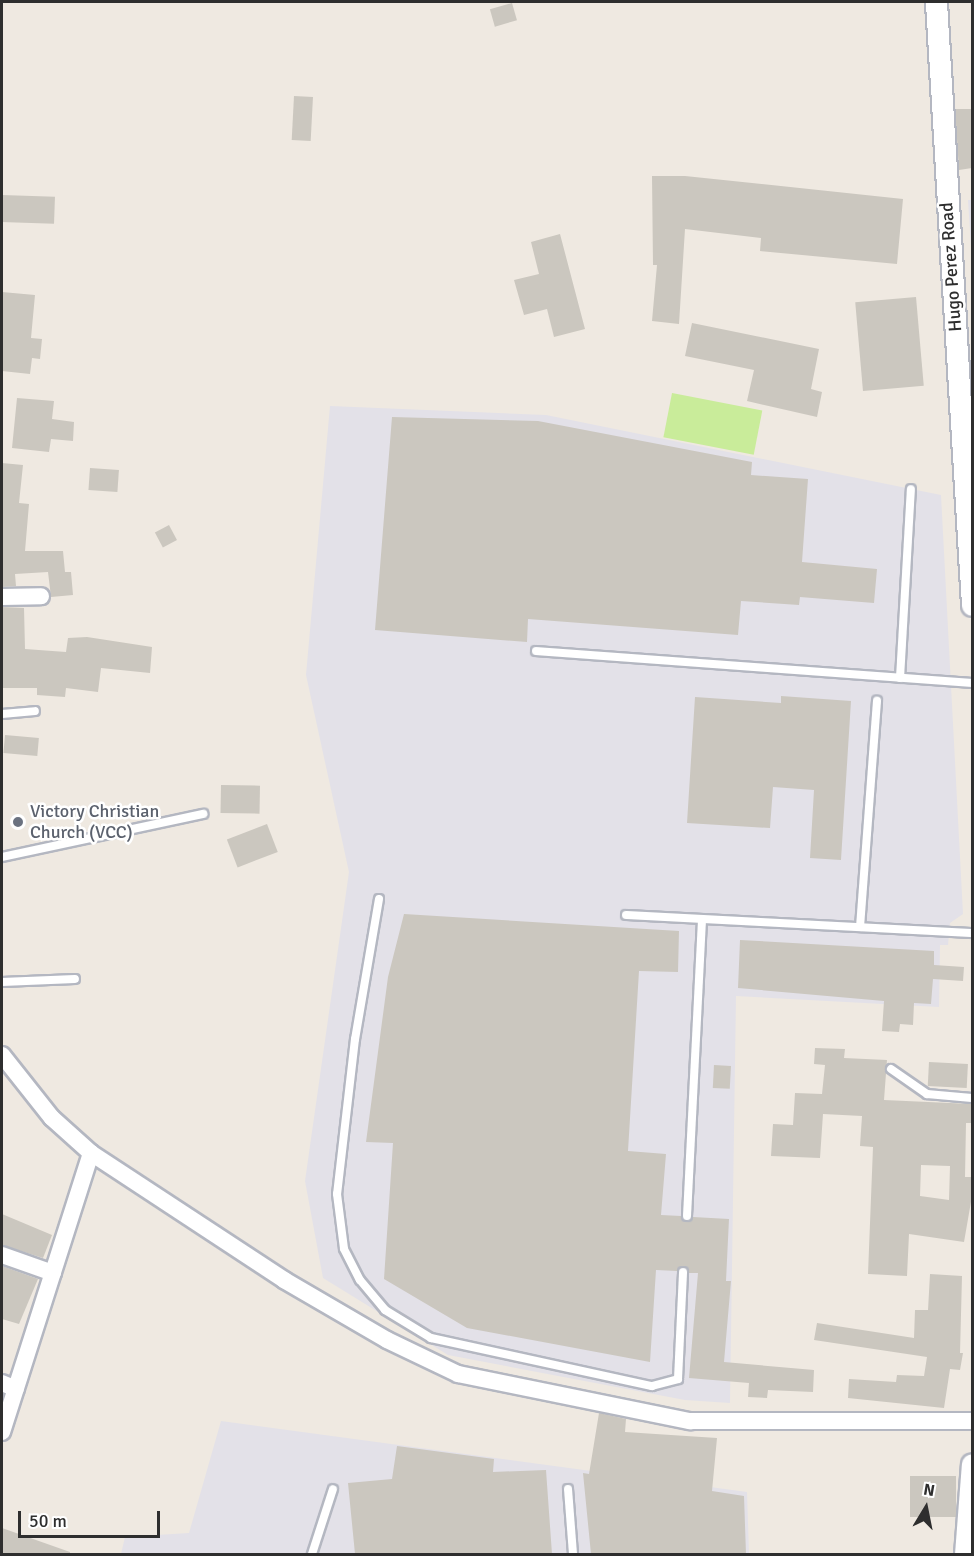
<!DOCTYPE html>
<style>
body{margin:0}
#map{position:relative;width:974px;height:1556px;overflow:hidden;background:#efe9e1;font-family:Signika,sans-serif}
div>[style]{position:absolute}
.industrial>*{inset:0;background:#e3e1e8}
.pitch>*{inset:0;background:#c9ec9a;transform-origin:0 0}
.building>*{inset:0;background:#cbc7bf;transform-origin:0 0}
.roads{filter:drop-shadow(2px 0 #b4b7c1) drop-shadow(-2px 0 #b4b7c1) drop-shadow(0 2px #b4b7c1) drop-shadow(0 -2px #b4b7c1)}
.service>*{height:8px;margin:-4px;padding:0 4px;transform-origin:4px;border-radius:4px;background:#fff}
.minor>*{height:16px;margin:-8px;padding:0 8px;transform-origin:8px;border-radius:8px;background:#fff}
.tertiary>*{height:21px;margin:-10.5px;padding:0 10.5px;transform-origin:10.5px;border-radius:10.5px;background:#fff}
.dots>*{width:16px;height:16px;translate:-50% -50%;box-sizing:border-box;border:3px solid #fff;border-radius:50%}
span{translate:-50% -50%;white-space:nowrap;text-align:center;line-height:1.15;-webkit-text-stroke:5px #fff;paint-order:stroke}
.street-label{font-size:18px;color:#2e2e2e}
.worship-label{font-size:18px;color:#5b616d}
.left{translate:0 -50%;text-align:left}
.frame{position:absolute;inset:0;border:3px solid #2e2e2e;pointer-events:none}
.north{position:absolute;left:896px;top:1478px;width:60px;height:60px;-webkit-text-stroke:4px #fff;paint-order:stroke;rotate:10deg;font-size:16px;font-weight:700;line-height:24px;text-align:center;color:#2e2e2e}
.north::after{content:'';display:block;margin:auto;width:21px;height:27px;background:#2e2e2e;clip-path:polygon(50% 0,100% 100%,50% 72%,0 100%)}
.scale{position:absolute;left:18px;top:1511px;width:142px;height:27px;box-sizing:border-box;border:3px solid #2e2e2e;border-top:0;padding-left:8px;font-size:18px;line-height:21px;white-space:nowrap;color:#2e2e2e;-webkit-text-stroke:4px #fff;paint-order:stroke}
</style>
<div id="map">
<div class="industrial">
<div style="clip-path:polygon(968px 200px,972px 200px,972px 262px)"></div>
<div style="clip-path:polygon(330px 406px,546px 415px,941px 495px,963px 914px,950px 923px,948px 945px,940px 945px,939px 1007px,736px 996px,730px 1403px,685px 1400px,448px 1355px,323px 1278px,305px 1181px,349px 872px,306px 675px)"></div>
<div style="clip-path:polygon(221px 1421px,747px 1492px,749px 1554px,121px 1554px,125px 1537px,189px 1533px)"></div>
</div>
<div class="pitch">
<div style="left:672px;top:393px;width:92px;height:45px;rotate:11deg"></div>
</div>
<div class="building">
<div style="left:512px;top:3px;width:18px;height:23px;rotate:74deg"></div>
<div style="left:294px;top:96px;width:19px;height:44px;rotate:3deg"></div>
<div style="clip-path:polygon(955px 109px,972px 109px,972px 168px,959px 170px)"></div>
<div style="clip-path:polygon(652px 176px,685px 176px,903px 199px,897px 264px,760px 251px,761px 238px,685px 229px,679px 324px,652px 321px,657px 265px,653px 265px)"></div>
<div style="left:2px;top:195px;width:53px;height:27px;rotate:2deg"></div>
<div style="clip-path:polygon(560px 234px,585px 329px,554px 337px,547px 309px,524px 315px,514px 280px,539px 274px,531px 242px)"></div>
<div style="clip-path:polygon(2px 292px,35px 295px,31px 338px,42px 339px,40px 359px,32px 358px,30px 374px,2px 371px)"></div>
<div style="left:916px;top:297px;width:89px;height:61px;rotate:85deg"></div>
<div style="clip-path:polygon(692px 323px,819px 349px,811px 389px,822px 392px,817px 417px,747px 401px,754px 370px,685px 356px)"></div>
<div style="clip-path:polygon(17px 398px,54px 401px,52px 419px,74px 422px,73px 441px,51px 439px,49px 452px,12px 448px)"></div>
<div style="clip-path:polygon(392px 417px,538px 421px,752px 462px,751px 475px,808px 479px,802px 562px,877px 569px,874px 603px,800px 597px,799px 605px,741px 601px,738px 635px,528px 619px,527px 642px,375px 630px)"></div>
<div style="clip-path:polygon(2px 463px,23px 465px,19px 503px,29px 504px,25px 551px,63px 551px,65px 572px,71px 572px,73px 595px,51px 597px,48px 572px,15px 574px,16px 586px,2px 587px)"></div>
<div style="left:90px;top:468px;width:29px;height:22px;rotate:4deg"></div>
<div style="left:169px;top:525px;width:17px;height:16px;rotate:62deg"></div>
<div style="clip-path:polygon(2px 607px,24px 608px,25px 649px,66px 652px,68px 638px,87px 637px,152px 647px,150px 673px,101px 668px,98px 692px,66px 688px,65px 697px,37px 695px,37px 688px,2px 688px)"></div>
<div style="clip-path:polygon(781px 696px,851px 701px,841px 860px,810px 858px,814px 790px,773px 787px,770px 828px,687px 823px,695px 697px,781px 703px)"></div>
<div style="left:5px;top:735px;width:34px;height:18px;rotate:5deg"></div>
<div style="left:221px;top:785px;width:39px;height:28px;rotate:1deg"></div>
<div style="left:267px;top:824px;width:30px;height:43px;rotate:69deg"></div>
<div style="clip-path:polygon(404px 914px,679px 931px,678px 972px,639px 971px,628px 1151px,666px 1154px,661px 1215px,681px 1216px,686px 1222px,693px 1217px,729px 1219px,726px 1281px,731px 1281px,724px 1362px,814px 1370px,813px 1392px,768px 1390px,767px 1398px,748px 1397px,749px 1383px,689px 1378px,698px 1273px,689px 1273px,684px 1266px,677px 1271px,656px 1270px,650px 1362px,467px 1328px,384px 1279px,393px 1143px,366px 1142px,388px 977px)"></div>
<div style="clip-path:polygon(740px 940px,934px 951px,934px 965px,964px 967px,963px 981px,933px 979px,931px 1004px,914px 1003px,913px 1025px,900px 1024px,899px 1032px,882px 1031px,884px 1001px,738px 988px)"></div>
<div style="clip-path:polygon(evenodd,815px 1048px,845px 1049px,844px 1058px,887px 1060px,884px 1100px,972px 1104px,972px 1123px,966px 1123px,965px 1177px,972px 1177px,972px 1196px,964px 1242px,909px 1234px,907px 1276px,868px 1274px,873px 1147px,860px 1146px,862px 1116px,823px 1114px,820px 1158px,771px 1156px,773px 1124px,793px 1125px,795px 1093px,822px 1094px,825px 1065px,814px 1064px,815px 1048px,921px 1165px,950px 1166px,949px 1200px,920px 1196px,921px 1165px)"></div>
<div style="left:929px;top:1062px;width:39px;height:24px;rotate:3deg"></div>
<div style="left:714px;top:1065px;width:17px;height:23px;rotate:3deg"></div>
<div style="clip-path:polygon(2px 1214px,52px 1235px,43px 1258px,2px 1245px)"></div>
<div style="clip-path:polygon(2px 1266px,38px 1279px,19px 1324px,2px 1319px)"></div>
<div style="clip-path:polygon(930px 1274px,962px 1276px,960px 1353px,963px 1353px,960px 1370px,950px 1369px,944px 1408px,848px 1398px,849px 1379px,896px 1382px,897px 1375px,924px 1376px,927px 1357px,814px 1340px,817px 1323px,914px 1338px,915px 1310px,928px 1310px)"></div>
<div style="clip-path:polygon(599px 1413px,626px 1419px,625px 1432px,717px 1438px,712px 1491px,744px 1496px,746px 1554px,591px 1554px,583px 1473px,589px 1474px)"></div>
<div style="clip-path:polygon(397px 1446px,494px 1459px,493px 1472px,546px 1470px,552px 1554px,355px 1554px,348px 1483px,392px 1479px)"></div>
<div style="left:910px;top:1476px;width:46px;height:41px"></div>
<div style="clip-path:polygon(2px 1528px,70px 1552px,70px 1554px,2px 1554px)"></div>
</div>
<div class="roads">
<div class="service">
<div style="left:536px;top:651px;width:437px;rotate:4.2deg"></div>
<div style="left:900px;top:678px;width:189px;rotate:-86.7deg"></div>
<div style="left:2px;top:714px;width:33px;rotate:-5deg"></div>
<div style="left:2px;top:857px;width:206px;rotate:-12.1deg"></div>
<div style="left:379px;top:899px;width:142px;rotate:99.7deg"></div>
<div style="left:355px;top:1039px;width:156px;rotate:96.6deg"></div>
<div style="left:337px;top:1194px;width:55px;rotate:82.7deg"></div>
<div style="left:344px;top:1249px;width:35px;rotate:63deg"></div>
<div style="left:360px;top:1280px;width:39px;rotate:50deg"></div>
<div style="left:385px;top:1310px;width:54px;rotate:31.3deg"></div>
<div style="left:431px;top:1338px;width:226px;rotate:12.3deg"></div>
<div style="left:652px;top:1386px;width:27px;rotate:-15deg"></div>
<div style="left:678px;top:1379px;width:107px;rotate:-87.3deg"></div>
<div style="left:626px;top:915px;width:346px;rotate:3deg"></div>
<div style="left:860px;top:927px;width:227px;rotate:-85.7deg"></div>
<div style="left:2px;top:982px;width:73px;rotate:-2.4deg"></div>
<div style="left:891px;top:1069px;width:44px;rotate:34.8deg"></div>
<div style="left:927px;top:1094px;width:45px;rotate:5.1deg"></div>
<div style="left:687px;top:1216px;width:297px;rotate:-87.1deg"></div>
<div style="left:568px;top:1489px;width:65px;rotate:85.6deg"></div>
<div style="left:312px;top:1554px;width:68px;rotate:-72.1deg"></div>
</div>
<div class="minor">
<div style="left:2px;top:597px;width:39px;rotate:-1deg"></div>
<div style="left:2px;top:1055px;width:80px;rotate:51.6deg"></div>
<div style="left:52px;top:1118px;width:52px;rotate:41.9deg"></div>
<div style="left:91px;top:1153px;width:231px;rotate:33.3deg"></div>
<div style="left:284px;top:1280px;width:119px;rotate:30.2deg"></div>
<div style="left:387px;top:1340px;width:79px;rotate:25.6deg"></div>
<div style="left:458px;top:1374px;width:237px;rotate:11.5deg"></div>
<div style="left:690px;top:1421px;width:282px"></div>
<div style="left:2px;top:1255px;width:54px;rotate:19.4deg"></div>
<div style="left:2px;top:1383px;width:15px;rotate:23deg"></div>
<div style="left:2px;top:1432px;width:293px;rotate:-72.3deg"></div>
</div>
<div class="tertiary">
<div style="left:936px;top:2px;width:604px;rotate:86.58deg"></div>
<div style="left:965px;top:1554px;width:90px;rotate:-85.6deg"></div>
</div>
</div>
<div class="dots">
<div style="left:18px;top:822px;background:#6b7280"></div>
</div>
<div class="street-label">
<span style="left:951px;top:267px;rotate:-94deg">Hugo Perez Road</span>
</div>
<div class="worship-label">
<span class="left" style="left:30px;top:822px">Victory Christian<br>Church (VCC)</span>
</div>
<div class="frame"></div>
<div class="north">N</div>
<div class="scale">50 m</div>
</div>
